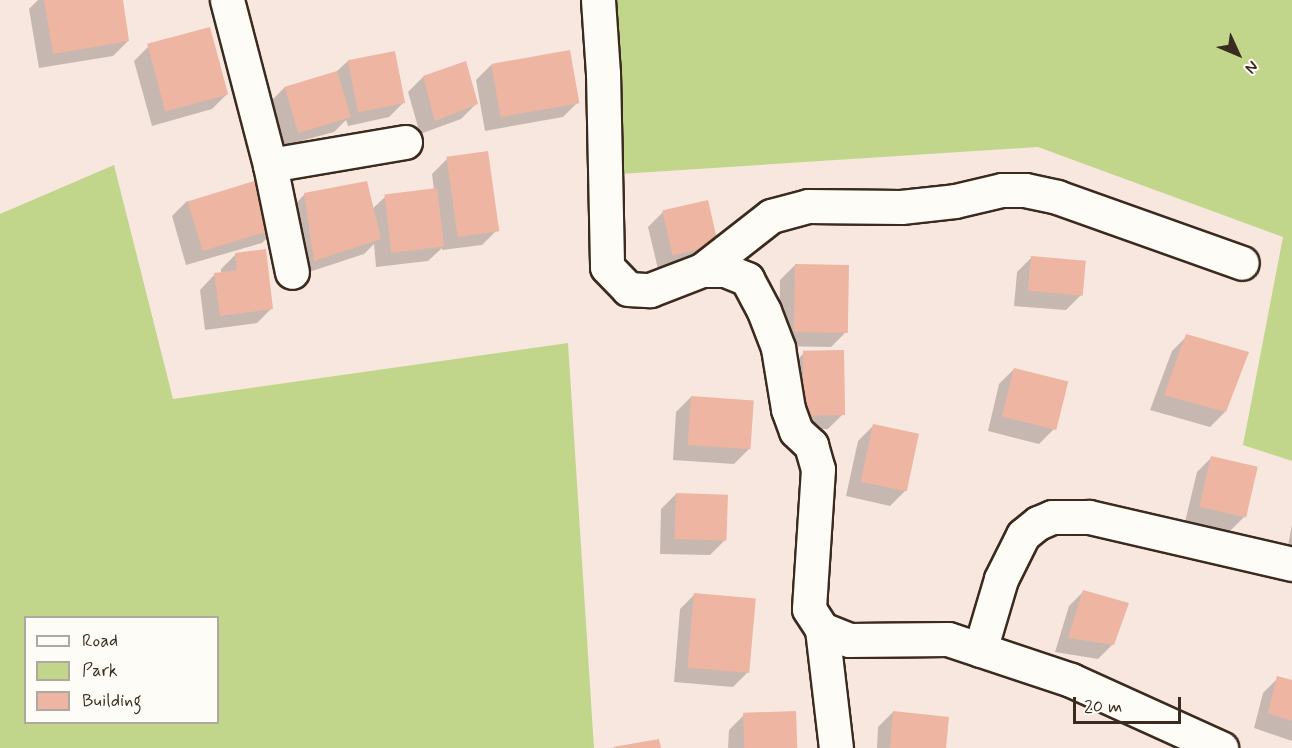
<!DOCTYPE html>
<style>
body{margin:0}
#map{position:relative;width:1292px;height:748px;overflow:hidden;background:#f8e7de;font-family:Mynerve,sans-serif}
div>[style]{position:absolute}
.green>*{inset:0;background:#c1d68b}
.shadow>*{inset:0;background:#0003}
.building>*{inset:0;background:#edb5a2;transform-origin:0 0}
.roads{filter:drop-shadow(2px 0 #3b2a1e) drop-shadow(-2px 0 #3b2a1e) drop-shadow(0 2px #3b2a1e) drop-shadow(0 -2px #3b2a1e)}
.minor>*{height:33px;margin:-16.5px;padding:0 16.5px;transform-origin:16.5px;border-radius:16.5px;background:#fdfcf7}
span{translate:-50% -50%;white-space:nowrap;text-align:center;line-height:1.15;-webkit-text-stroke:5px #fdfcf7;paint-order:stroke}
.legend{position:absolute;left:24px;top:616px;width:195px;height:108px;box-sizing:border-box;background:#fdfcf7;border:2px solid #afa8a0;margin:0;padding:8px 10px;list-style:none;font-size:18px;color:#3b2a1e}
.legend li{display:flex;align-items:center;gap:12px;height:30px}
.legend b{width:30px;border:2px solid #afa8a0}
.north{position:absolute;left:1208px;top:24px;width:60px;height:60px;-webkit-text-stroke:4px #fdfcf7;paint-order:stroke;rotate:134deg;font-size:16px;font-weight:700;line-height:24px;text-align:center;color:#3b2a1e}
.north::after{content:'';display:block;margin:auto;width:21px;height:27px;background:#3b2a1e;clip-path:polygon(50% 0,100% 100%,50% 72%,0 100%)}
.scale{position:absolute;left:1073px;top:697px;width:108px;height:27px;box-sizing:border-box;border:3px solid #3b2a1e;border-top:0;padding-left:8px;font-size:18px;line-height:21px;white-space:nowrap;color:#3b2a1e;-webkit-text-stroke:4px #fdfcf7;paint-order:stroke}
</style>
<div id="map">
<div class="green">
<div style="clip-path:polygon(599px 0,1292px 0,1292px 461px,1243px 445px,1283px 237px,1038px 147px,604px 175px)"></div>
<div style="clip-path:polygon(evenodd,114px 165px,173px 399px,568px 343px,594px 748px,0 748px,0 214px,114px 165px,26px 618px,218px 618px,218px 722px,26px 722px,26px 618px)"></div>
</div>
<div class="shadow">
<div style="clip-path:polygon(38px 0,121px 0,128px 41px,113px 56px,39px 68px,29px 9px)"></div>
<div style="clip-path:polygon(149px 46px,227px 94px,212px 109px,152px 126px,134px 61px)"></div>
<div style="clip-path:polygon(349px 60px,404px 102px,389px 117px,348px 126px,346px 120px,334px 132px,279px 147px,270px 102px,285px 87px,336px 72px)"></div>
<div style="clip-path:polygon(491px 65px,578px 102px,563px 117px,485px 131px,476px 80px)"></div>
<div style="clip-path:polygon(423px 77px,476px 104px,461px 119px,420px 134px,408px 92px)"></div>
<div style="clip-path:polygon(447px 159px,497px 230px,482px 245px,442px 250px,442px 248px,428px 261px,376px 267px,374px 244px,364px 254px,300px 275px,290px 209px,305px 194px,372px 209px,385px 197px,434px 190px,432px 174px)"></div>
<div style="clip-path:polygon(187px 201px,277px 228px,262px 243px,186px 265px,172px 216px)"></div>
<div style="clip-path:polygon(663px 212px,717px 244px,702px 259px,658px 269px,648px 227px)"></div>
<div style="clip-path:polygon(236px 254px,272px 308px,257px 323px,205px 330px,200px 290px,215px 274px,221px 274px,221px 269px)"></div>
<div style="clip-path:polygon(1032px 257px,1081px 295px,1066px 310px,1014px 306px,1017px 272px)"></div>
<div style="clip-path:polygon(795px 265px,846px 332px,831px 347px,779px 346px,780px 280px)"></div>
<div style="clip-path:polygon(1187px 336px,1225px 412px,1210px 427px,1150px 410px,1172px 351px)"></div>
<div style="clip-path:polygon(804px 353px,843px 414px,828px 429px,789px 430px,789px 368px)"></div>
<div style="clip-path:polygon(1014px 369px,1054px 429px,1039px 444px,988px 431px,999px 384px)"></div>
<div style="clip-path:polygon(691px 397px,749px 449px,734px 464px,673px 460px,676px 412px)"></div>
<div style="clip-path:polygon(873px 426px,905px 491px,890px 506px,846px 496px,858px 441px)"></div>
<div style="clip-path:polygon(1212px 457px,1244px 517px,1229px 532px,1185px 522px,1197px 472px)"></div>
<div style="clip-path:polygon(676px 494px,725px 540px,710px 555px,660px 554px,661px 509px)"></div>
<div style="clip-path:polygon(1292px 525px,1292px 552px,1287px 551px)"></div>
<div style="clip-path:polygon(1084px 591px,1113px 644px,1098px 659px,1055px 652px,1069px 606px)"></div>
<div style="clip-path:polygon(695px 594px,748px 672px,733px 687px,674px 682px,680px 609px)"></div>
<div style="clip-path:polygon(1278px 678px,1292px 682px,1292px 741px,1254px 728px,1263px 693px)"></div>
<div style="clip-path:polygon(893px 712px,945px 748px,877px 748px,878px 727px)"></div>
<div style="clip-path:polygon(744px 715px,795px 748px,728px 748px,729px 730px)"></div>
</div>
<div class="building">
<div style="clip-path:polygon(44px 0,123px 0,129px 41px,53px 54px)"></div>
<div style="left:210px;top:27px;width:70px;height:65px;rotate:75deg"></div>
<div style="left:570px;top:50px;width:54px;height:80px;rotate:80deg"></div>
<div style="left:395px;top:51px;width:53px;height:48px;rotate:79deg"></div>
<div style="clip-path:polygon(466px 61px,478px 104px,435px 121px,423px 76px)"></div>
<div style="left:337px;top:71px;width:48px;height:55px;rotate:73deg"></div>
<div style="left:488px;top:151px;width:81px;height:42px;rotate:82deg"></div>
<div style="left:264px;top:178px;width:52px;height:80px;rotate:73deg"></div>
<div style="clip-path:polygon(367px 181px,381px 239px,314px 261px,304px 193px)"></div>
<div style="left:437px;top:188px;width:59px;height:53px;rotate:83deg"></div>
<div style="left:708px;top:200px;width:46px;height:47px;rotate:77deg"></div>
<div style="clip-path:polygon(266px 249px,273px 309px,220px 316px,214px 273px,237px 270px,235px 253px)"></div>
<div style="left:1031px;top:256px;width:55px;height:35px;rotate:5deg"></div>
<div style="left:795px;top:264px;width:54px;height:68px;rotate:1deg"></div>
<div style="clip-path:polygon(1186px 334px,1249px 352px,1226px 412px,1164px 395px)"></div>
<div style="left:844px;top:350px;width:65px;height:41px;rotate:89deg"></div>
<div style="left:1014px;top:368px;width:56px;height:50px;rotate:14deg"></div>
<div style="left:691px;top:396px;width:63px;height:49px;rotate:4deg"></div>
<div style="left:873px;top:424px;width:47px;height:59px;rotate:12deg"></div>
<div style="left:1211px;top:456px;width:48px;height:52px;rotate:13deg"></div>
<div style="left:676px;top:493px;width:52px;height:46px;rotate:2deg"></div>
<div style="clip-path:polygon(1083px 590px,1129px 603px,1114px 645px,1068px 638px)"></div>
<div style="left:694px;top:593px;width:62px;height:75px;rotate:5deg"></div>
<div style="clip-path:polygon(1277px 676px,1292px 680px,1292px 721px,1268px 713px)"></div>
<div style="left:796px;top:711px;width:37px;height:53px;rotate:88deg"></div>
<div style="clip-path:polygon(893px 711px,949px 717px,946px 748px,890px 748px)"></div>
<div style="clip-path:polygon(659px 739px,661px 748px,614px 748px,613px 747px)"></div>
</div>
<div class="roads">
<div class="minor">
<div style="left:227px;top:0;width:171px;rotate:75.4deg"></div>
<div style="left:270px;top:165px;width:137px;rotate:-9.7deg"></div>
<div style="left:598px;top:0;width:73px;rotate:86.1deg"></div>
<div style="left:603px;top:73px;width:194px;rotate:88.8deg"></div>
<div style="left:607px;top:267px;width:30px;rotate:46deg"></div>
<div style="left:628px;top:289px;width:22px;rotate:3deg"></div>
<div style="left:650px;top:290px;width:56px;rotate:-21deg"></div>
<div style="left:702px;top:270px;width:23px"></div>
<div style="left:725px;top:270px;width:24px;rotate:22deg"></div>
<div style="left:747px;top:279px;width:36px;rotate:62deg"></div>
<div style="left:764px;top:311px;width:40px;rotate:69deg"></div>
<div style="left:778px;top:348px;width:62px;rotate:80.7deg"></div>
<div style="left:788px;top:409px;width:23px;rotate:70deg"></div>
<div style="left:796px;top:431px;width:21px;rotate:43deg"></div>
<div style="left:811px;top:445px;width:25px;rotate:74deg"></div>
<div style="left:818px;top:469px;width:140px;rotate:93.7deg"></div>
<div style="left:809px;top:609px;width:24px;rotate:57deg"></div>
<div style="left:822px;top:629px;width:29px;rotate:22deg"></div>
<div style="left:849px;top:640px;width:99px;rotate:-0.6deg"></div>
<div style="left:948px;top:639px;width:130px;rotate:18.4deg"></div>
<div style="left:1071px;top:680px;width:165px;rotate:24.4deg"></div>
<div style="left:270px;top:165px;width:109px;rotate:78.4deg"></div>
<div style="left:702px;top:270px;width:88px;rotate:-38deg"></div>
<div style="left:771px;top:216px;width:38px;rotate:-15deg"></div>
<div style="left:808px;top:206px;width:93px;rotate:0.6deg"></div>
<div style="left:901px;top:207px;width:54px;rotate:-6.3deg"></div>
<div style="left:955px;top:201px;width:48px;rotate:-13.2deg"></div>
<div style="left:1002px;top:190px;width:23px"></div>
<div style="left:1025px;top:190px;width:33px;rotate:12deg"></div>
<div style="left:1057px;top:197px;width:196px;rotate:19.6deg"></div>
<div style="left:822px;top:629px;width:120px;rotate:83.3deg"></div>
<div style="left:980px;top:650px;width:74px;rotate:-73.5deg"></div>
<div style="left:1001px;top:579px;width:49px;rotate:-63.4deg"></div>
<div style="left:1023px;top:535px;width:19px;rotate:-39deg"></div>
<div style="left:1038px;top:523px;width:15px;rotate:-23deg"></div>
<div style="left:1052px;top:517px;width:37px"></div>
<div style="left:1089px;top:517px;width:208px;rotate:13deg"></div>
</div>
</div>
<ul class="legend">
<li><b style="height:8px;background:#fdfcf7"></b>Road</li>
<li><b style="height:16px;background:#c1d68b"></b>Park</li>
<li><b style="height:16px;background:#edb5a2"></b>Building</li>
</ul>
<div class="north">N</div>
<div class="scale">20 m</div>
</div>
